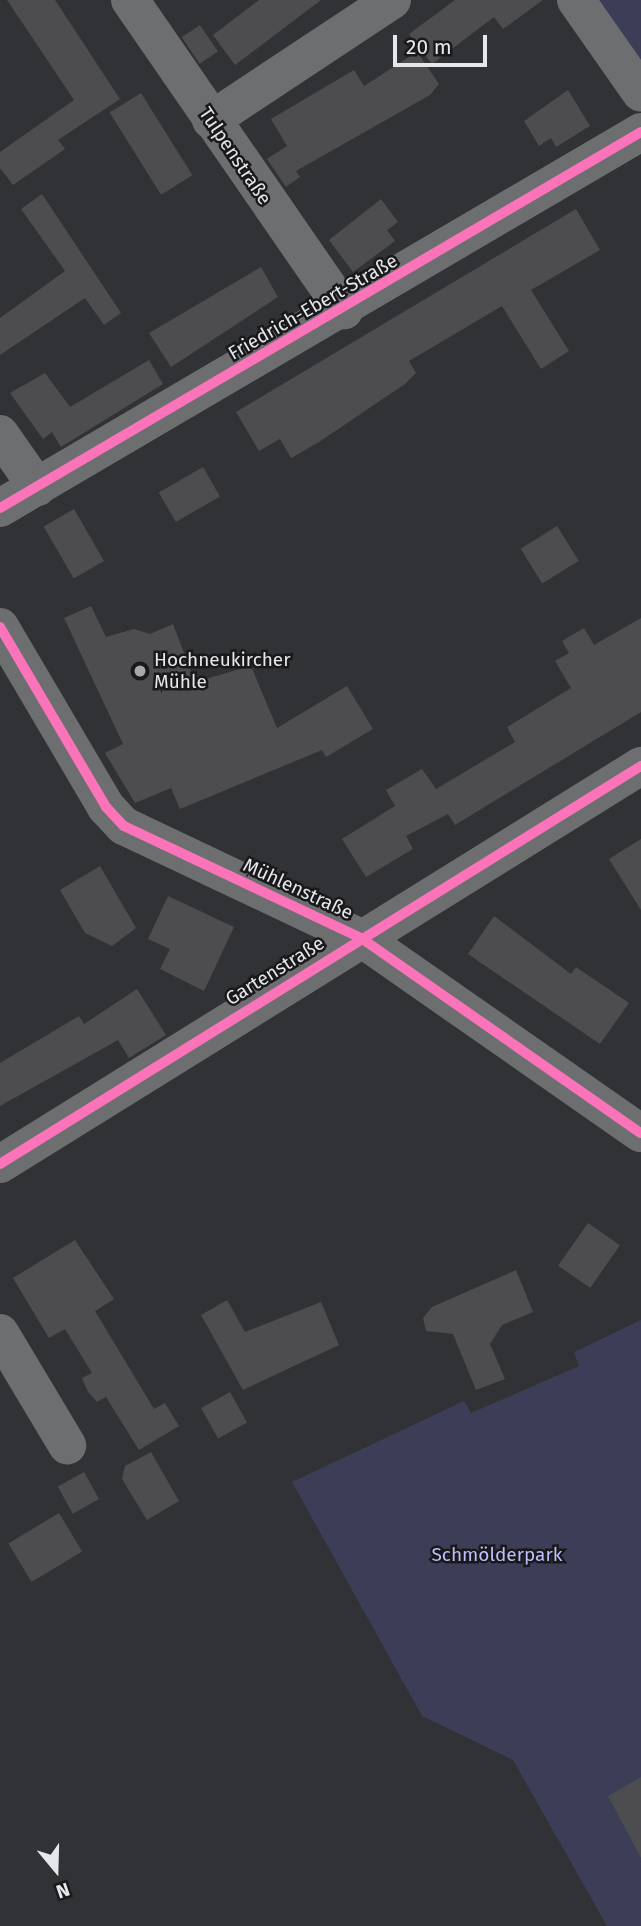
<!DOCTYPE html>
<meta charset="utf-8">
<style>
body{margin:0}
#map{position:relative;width:641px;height:1926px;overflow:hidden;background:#313236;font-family:"Fira Sans",sans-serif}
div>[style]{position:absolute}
.green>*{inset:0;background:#3c3d56}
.building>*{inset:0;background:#4d4d50;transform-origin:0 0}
.minor>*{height:38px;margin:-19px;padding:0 19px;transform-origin:19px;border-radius:19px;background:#6d6e70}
.cycleway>*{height:10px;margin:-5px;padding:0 5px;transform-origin:5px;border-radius:5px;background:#fb73b8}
.dots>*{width:19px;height:19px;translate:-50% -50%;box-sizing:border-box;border:4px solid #19191c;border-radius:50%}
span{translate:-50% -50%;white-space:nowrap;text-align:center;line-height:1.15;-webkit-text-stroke:5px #19191c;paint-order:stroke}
.street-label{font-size:19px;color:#e6e7eb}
.poi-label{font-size:19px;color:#e6e7eb}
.left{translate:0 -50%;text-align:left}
.park-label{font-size:19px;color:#bdbffc}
.north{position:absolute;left:21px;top:1835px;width:70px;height:70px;-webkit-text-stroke:5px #19191c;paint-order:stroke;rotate:161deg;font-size:19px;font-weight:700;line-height:28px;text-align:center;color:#e6e7eb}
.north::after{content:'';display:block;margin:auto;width:24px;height:32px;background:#e6e7eb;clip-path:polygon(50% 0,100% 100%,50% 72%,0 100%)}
.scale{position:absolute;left:393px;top:35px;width:94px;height:32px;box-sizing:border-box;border:4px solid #e6e7eb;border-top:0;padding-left:9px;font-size:21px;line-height:24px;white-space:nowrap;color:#e6e7eb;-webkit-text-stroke:5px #19191c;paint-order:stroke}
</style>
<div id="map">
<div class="green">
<div style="clip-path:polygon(597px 0,641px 0,641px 65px)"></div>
<div style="clip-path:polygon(641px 1320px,641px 1926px,607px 1926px,513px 1760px,422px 1716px,292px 1482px,464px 1401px,471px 1413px,579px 1366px,574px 1352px)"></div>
</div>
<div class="building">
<div style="clip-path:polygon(7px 0,55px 0,120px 99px,58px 140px,65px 149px,13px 185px,0 168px,0 152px,74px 100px)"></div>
<div style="clip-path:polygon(259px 0,321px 0,235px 65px,213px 35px)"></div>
<div style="clip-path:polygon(455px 0,543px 0,503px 29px,494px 17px,432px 64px,409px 34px)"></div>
<div style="left:200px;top:25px;width:32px;height:22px;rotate:56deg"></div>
<div style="clip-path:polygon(417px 52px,439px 84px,430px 95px,296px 171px,300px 177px,286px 187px,267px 159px,287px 146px,271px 119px,354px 70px,364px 86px)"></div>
<div style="clip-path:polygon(568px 90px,590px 126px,556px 147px,551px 138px,539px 146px,524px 121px)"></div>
<div style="left:141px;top:93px;width:97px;height:37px;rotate:58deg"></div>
<div style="clip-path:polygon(42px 194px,121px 313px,104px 325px,85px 298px,0 355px,0 318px,65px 271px,21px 209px)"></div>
<div style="clip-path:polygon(381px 199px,398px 222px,387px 230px,395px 241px,353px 272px,329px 240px)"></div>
<div style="clip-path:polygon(576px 209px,600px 250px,531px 290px,569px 351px,541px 369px,502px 306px,409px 361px,416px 373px,405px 384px,319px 442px,291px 458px,280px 439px,259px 451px,236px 412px)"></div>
<div style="clip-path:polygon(261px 267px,278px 297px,171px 367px,149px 333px)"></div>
<div style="clip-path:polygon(149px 360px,163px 384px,61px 447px,52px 432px,43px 439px,10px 393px,45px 373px,70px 407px)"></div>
<div style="left:203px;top:467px;width:34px;height:51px;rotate:60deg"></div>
<div style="left:74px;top:509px;width:60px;height:35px;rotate:60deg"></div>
<div style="left:557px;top:526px;width:41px;height:43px;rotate:58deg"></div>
<div style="clip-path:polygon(91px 606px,106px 637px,134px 629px,150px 634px,173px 624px,195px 682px,251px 666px,277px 728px,347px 686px,373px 729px,326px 757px,322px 750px,180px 809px,171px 788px,135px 803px,105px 753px,123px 744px,64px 618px)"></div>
<div style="clip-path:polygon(641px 618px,641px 712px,455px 825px,448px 814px,406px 836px,413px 849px,366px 877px,342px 839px,395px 806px,386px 790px,422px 769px,436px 789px,515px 742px,507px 727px,571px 688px,555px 661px,569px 653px,562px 641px,584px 628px,594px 645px)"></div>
<div style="clip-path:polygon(641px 839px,641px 910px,609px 859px)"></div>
<div style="clip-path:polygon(100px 866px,136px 928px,112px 946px,85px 933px,60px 890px)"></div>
<div style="clip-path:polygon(168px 896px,234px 927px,204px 991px,160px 969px,170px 949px,148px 939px)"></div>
<div style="clip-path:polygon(494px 916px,571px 974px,576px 967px,629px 1003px,600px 1044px,468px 954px)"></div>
<div style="clip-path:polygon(137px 989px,166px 1035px,129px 1058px,118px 1040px,0 1106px,0 1063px,79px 1016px,84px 1024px)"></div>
<div style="left:588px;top:1223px;width:39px;height:52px;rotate:35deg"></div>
<div style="clip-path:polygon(75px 1240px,114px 1299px,95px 1311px,154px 1409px,165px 1403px,179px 1426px,139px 1450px,106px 1397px,97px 1402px,88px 1392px,82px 1378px,92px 1373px,65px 1329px,49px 1338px,13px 1278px)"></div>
<div style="clip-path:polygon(516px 1270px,533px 1312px,502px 1325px,490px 1344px,505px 1379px,476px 1390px,453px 1334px,426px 1331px,423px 1318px,432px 1307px)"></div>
<div style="clip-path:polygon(227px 1300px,245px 1332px,321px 1302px,339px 1345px,243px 1390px,201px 1315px)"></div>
<div style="left:230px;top:1392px;width:35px;height:33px;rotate:61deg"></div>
<div style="clip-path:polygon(151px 1452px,179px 1501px,147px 1520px,122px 1479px,125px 1466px)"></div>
<div style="left:84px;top:1472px;width:31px;height:30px;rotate:61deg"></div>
<div style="left:59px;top:1513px;width:45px;height:59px;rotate:59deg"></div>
<div style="clip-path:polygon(641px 1777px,641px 1858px,608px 1796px)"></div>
</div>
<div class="minor">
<div style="left:130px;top:0;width:377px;rotate:55.4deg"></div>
<div style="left:576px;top:0;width:113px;rotate:55deg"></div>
<div style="left:211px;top:120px;width:217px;rotate:-33.5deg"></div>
<div style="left:0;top:434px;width:65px;rotate:55.1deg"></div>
<div style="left:0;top:508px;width:743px;rotate:-30.4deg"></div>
<div style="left:0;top:627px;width:209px;rotate:59.5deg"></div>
<div style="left:106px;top:807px;width:26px;rotate:47deg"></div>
<div style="left:124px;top:826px;width:262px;rotate:25.3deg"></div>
<div style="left:361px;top:938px;width:341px;rotate:34.9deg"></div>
<div style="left:0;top:1164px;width:755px;rotate:-31.84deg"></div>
<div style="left:0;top:1333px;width:131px;rotate:59.1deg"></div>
</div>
<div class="cycleway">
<div style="left:0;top:508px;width:743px;rotate:-30.4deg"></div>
<div style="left:0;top:627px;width:209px;rotate:59.5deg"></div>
<div style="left:106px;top:807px;width:26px;rotate:47deg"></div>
<div style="left:124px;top:826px;width:262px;rotate:25.3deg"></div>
<div style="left:361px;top:938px;width:341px;rotate:34.9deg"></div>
<div style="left:0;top:1164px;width:755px;rotate:-31.84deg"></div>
</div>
<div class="dots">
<div style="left:140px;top:671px;background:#a7a8ac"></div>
</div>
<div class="street-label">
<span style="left:235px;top:156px;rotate:56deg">Tulpenstraße</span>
<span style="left:313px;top:307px;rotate:-30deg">Friedrich-Ebert-Straße</span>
<span style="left:298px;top:889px;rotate:25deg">Mühlenstraße</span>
<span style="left:275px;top:971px;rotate:-32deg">Gartenstraße</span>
</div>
<div class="poi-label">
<span class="left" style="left:154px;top:671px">Hochneukircher<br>Mühle</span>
</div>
<div class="park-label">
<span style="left:497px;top:1555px">Schmölderpark</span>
</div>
<div class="north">N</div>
<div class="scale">20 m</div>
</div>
